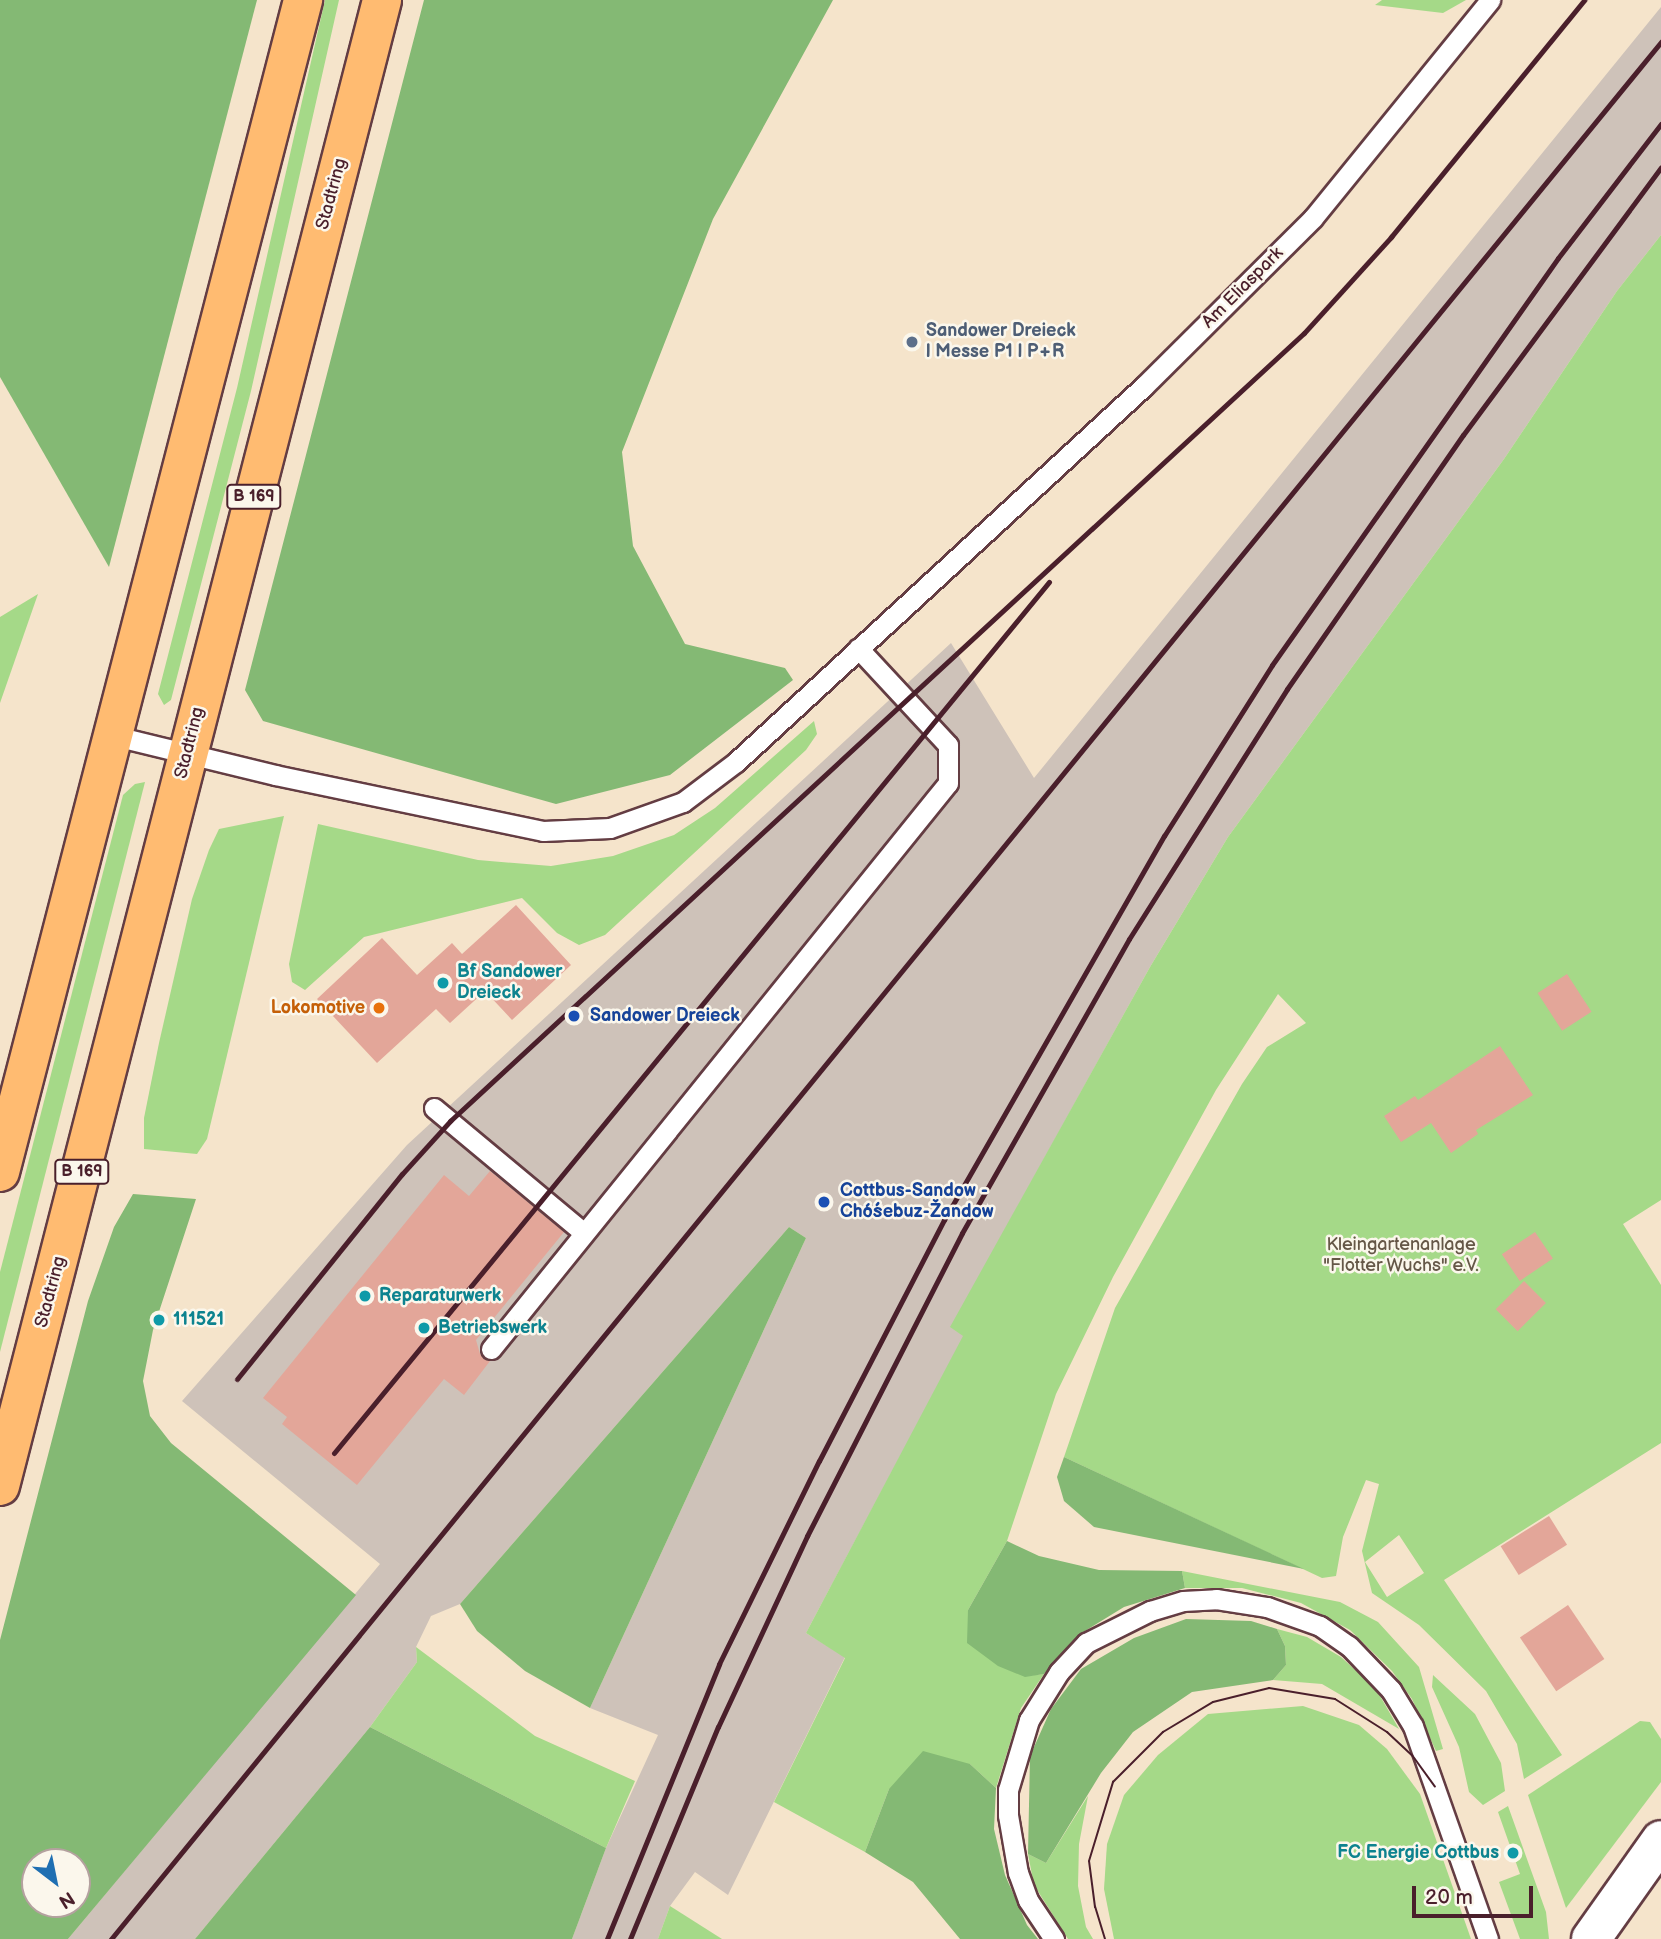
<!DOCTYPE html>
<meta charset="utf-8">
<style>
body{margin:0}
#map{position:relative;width:1661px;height:1939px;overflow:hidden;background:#f5e4cb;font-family:"Balsamiq Sans",sans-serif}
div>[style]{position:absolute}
.industrial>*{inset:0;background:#cec2b9}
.green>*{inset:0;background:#a5d988}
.forest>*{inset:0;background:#84b974}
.building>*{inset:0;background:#e3a699;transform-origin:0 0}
.roads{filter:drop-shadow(2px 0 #643d43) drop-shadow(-2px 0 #643d43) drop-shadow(0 2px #643d43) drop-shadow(0 -2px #643d43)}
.service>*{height:19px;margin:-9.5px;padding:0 9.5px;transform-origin:9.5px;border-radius:9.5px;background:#fff}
.minor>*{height:38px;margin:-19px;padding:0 19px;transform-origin:19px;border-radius:19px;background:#fff}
.primary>*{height:38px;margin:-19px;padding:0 19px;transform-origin:19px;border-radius:19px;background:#ffbb71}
.tram>*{height:2px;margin:-1px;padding:0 1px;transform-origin:1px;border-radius:1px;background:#4a1f2b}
.rail>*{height:5px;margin:-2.5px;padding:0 2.5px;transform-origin:2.5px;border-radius:2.5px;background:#4a1f2b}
.dots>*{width:19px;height:19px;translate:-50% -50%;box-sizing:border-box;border:4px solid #fbf7ec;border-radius:50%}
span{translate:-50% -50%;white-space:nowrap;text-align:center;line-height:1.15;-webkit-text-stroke:5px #fbf7ec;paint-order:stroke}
.shield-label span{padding:2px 5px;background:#fbf7ec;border:2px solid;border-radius:5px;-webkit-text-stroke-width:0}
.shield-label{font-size:16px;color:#4a1f2b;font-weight:700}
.street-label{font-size:18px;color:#4a1f2b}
.service-label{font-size:18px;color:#4e5e75;font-weight:700}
.left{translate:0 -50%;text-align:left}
.culture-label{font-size:18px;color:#0d838f;font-weight:700}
.right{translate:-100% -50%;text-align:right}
.food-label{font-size:18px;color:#c56008;font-weight:700}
.transit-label{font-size:18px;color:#164399;font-weight:700}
.park-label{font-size:18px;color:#655747}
.north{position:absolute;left:21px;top:1848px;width:70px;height:70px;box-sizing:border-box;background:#fbf7ec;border:2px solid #b4a19f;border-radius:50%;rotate:148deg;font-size:19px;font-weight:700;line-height:28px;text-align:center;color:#4a1f2b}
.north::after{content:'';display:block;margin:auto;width:24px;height:32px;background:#1f6fb2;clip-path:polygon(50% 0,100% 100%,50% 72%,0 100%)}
.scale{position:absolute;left:1412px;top:1886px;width:121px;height:32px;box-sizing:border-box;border:4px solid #4a1f2b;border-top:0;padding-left:9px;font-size:21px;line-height:24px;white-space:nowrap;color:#4a1f2b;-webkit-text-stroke:5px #fbf7ec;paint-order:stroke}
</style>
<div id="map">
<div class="industrial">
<div style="clip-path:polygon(1661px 7px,1661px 235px,1617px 291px,1504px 459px,1228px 837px,1150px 967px,951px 1327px,964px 1336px,806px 1633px,845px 1657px,728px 1895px,695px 1872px,670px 1906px,658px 1939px,572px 1939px,606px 1848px,658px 1735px,590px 1708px,806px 1238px,789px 1227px,460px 1604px,431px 1616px,416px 1647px,417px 1662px,370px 1727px,195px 1939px,68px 1939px,380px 1564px,182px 1401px,407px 1145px,951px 643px,1034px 778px)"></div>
</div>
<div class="green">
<div style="clip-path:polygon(325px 0,339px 0,251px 391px,171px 700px,164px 705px,158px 694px,237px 388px)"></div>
<div style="clip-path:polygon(1382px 0,1466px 0,1443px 13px,1375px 5px)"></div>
<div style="clip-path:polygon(evenodd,1661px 235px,1661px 1200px,1623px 1224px,1661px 1285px,1661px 1443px,1444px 1580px,1562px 1755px,1524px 1779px,1517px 1744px,1486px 1691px,1419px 1625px,1372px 1593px,1362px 1551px,1379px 1484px,1366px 1480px,1343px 1537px,1336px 1576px,1322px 1578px,1064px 1457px,1115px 1308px,1242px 1084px,1267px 1047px,1306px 1023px,1278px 994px,1216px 1090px,1113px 1277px,1056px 1394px,1007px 1541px,968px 1610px,1025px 1676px,1044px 1674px,1021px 1708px,996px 1788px,970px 1764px,889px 1789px,865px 1852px,774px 1802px,845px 1658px,806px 1633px,963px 1336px,950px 1327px,1150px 967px,1228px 837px,1504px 459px,1617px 291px,1661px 235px,1399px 1535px,1424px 1573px,1387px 1597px,1365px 1562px,1399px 1535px)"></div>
<div style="clip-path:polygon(38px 594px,0 703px,0 617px)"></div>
<div style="clip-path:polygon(814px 721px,817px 734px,806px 750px,605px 935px,579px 945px,557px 933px,522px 898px,364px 937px,305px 990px,292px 982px,289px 964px,318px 824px,478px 860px,551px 866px,613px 856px,674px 835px,715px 808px)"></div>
<div style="clip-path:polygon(145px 782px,0 1352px,0 1272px,123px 795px,135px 784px)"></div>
<div style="clip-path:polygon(284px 816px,207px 1139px,197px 1154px,144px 1149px,144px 1118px,159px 1043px,192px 899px,209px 850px,219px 829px)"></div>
<div style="clip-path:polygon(1182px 1571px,1340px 1602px,1378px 1622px,1419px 1667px,1443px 1749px,1436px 1751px,1412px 1699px,1392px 1671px,1350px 1630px,1301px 1603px,1242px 1588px,1185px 1588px)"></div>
<div style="clip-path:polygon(1277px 1629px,1307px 1637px,1341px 1657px,1376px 1689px,1399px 1729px,1322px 1684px,1273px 1680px,1286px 1665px,1285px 1646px)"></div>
<div style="clip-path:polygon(416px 1647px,535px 1736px,635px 1781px,606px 1848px,370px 1727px,417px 1662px)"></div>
<div style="clip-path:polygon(1433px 1675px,1475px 1714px,1501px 1763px,1505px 1791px,1483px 1805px,1469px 1792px,1459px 1747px,1432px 1687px)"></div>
<div style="clip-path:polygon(1303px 1706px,1359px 1725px,1387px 1749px,1420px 1794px,1471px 1939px,1114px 1939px,1104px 1889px,1107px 1844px,1124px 1795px,1158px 1755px,1208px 1714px)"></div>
<div style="clip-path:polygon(1640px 1721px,1650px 1722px,1661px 1739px,1661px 1782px,1566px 1908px,1528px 1795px)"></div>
<div style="clip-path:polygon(1088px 1796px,1079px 1844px,1078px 1886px,1086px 1927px,1093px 1939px,1068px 1939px,1034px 1885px,1028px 1854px,1046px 1863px)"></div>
<div style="clip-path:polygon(1508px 1806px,1546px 1912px,1549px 1939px,1520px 1939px,1499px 1882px,1520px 1874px,1498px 1812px)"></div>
<div style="clip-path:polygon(670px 1906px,722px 1939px,658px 1939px)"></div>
</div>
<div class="forest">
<div style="clip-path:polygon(0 0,257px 0,109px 567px,0 377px)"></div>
<div style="clip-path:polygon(424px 0,833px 0,713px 219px,622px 452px,633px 546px,685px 644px,785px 668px,793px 680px,670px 775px,556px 804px,263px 721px,245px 690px)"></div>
<div style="clip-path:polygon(evenodd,133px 1194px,196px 1199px,153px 1330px,143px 1381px,150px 1416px,171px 1443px,356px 1595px,68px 1939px,0 1939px,0 1640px,88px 1301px,114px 1227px,133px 1194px,35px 1862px,77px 1862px,77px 1904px,35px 1904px,35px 1862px)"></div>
<div style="clip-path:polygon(789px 1227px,806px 1238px,590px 1708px,525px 1671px,477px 1631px,460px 1604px)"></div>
<div style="clip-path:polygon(1064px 1457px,1304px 1569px,1094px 1527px,1064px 1501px,1057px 1477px)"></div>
<div style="clip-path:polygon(1007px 1541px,1039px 1556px,1099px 1570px,1182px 1571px,1185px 1588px,1124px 1607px,1080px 1634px,1044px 1674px,1025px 1677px,998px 1666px,967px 1643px,968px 1610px)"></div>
<div style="clip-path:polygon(1186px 1619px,1251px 1621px,1277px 1629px,1285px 1646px,1286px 1665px,1273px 1680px,1192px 1692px,1133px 1732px,1101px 1773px,1046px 1863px,1028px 1854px,1030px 1756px,1051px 1709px,1081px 1669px,1134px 1638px)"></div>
<div style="clip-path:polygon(370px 1727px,606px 1848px,572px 1939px,195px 1939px)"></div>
<div style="clip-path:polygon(923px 1751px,970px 1764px,996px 1788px,994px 1829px,1005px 1875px,1027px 1925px,1038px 1939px,960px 1939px,913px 1882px,865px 1852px,889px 1789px)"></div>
</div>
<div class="building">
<div style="clip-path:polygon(516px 905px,571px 965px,512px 1020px,485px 991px,450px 1023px,436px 1009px,377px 1063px,317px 999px,382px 938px,417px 975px,452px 943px,462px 954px)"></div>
<div style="left:1567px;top:974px;width:45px;height:35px;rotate:57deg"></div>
<div style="clip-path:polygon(1500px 1046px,1533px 1095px,1476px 1130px,1478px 1134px,1451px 1153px,1431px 1123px,1401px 1142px,1384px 1116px,1415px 1096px,1418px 1100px)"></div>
<div style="clip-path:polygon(490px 1171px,564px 1232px,476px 1340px,480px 1354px,490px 1361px,464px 1395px,444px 1379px,357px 1485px,282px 1424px,287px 1417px,263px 1398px,444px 1175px,469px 1196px)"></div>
<div style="left:1535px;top:1232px;width:32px;height:40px;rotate:56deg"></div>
<div style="left:1524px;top:1281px;width:31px;height:40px;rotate:45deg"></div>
<div style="left:1549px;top:1516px;width:34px;height:57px;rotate:58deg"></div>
<div style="left:1568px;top:1605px;width:65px;height:58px;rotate:56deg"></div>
</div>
<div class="roads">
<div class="service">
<div style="left:115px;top:736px;width:165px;rotate:13.7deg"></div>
<div style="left:275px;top:775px;width:274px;rotate:11.8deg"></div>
<div style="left:543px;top:831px;width:67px;rotate:-2.6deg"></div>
<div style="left:610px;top:828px;width:77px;rotate:-19.6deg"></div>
<div style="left:683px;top:802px;width:66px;rotate:-37deg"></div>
<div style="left:736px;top:762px;width:555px;rotate:-42.66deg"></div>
<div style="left:1144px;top:386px;width:238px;rotate:-44.8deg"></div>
<div style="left:1313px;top:218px;width:281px;rotate:-50.9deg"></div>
<div style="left:434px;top:1108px;width:195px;rotate:39.8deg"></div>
<div style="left:491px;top:1349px;width:727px;rotate:-51.08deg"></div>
<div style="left:948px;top:783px;width:38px;rotate:-90deg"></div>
<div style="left:948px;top:745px;width:132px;rotate:-132.9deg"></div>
<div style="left:1054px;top:1939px;width:47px;rotate:-123.7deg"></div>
<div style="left:1028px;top:1900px;width:29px;rotate:-110deg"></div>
<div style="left:1018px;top:1873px;width:59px;rotate:-99.8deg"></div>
<div style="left:1008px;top:1815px;width:25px;rotate:-90deg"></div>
<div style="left:1008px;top:1790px;width:73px;rotate:-73.3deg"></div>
<div style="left:1029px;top:1720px;width:57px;rotate:-58deg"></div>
<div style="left:1059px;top:1672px;width:40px;rotate:-47deg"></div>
<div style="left:1086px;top:1643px;width:72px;rotate:-26.6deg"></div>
<div style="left:1150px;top:1611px;width:34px;rotate:-17deg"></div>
<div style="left:1183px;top:1601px;width:33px;rotate:-3deg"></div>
<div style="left:1216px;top:1599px;width:52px;rotate:8.9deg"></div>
<div style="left:1267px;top:1607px;width:56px;rotate:19.7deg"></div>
<div style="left:1320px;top:1626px;width:35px;rotate:35deg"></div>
<div style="left:1349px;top:1646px;width:61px;rotate:46.3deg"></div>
<div style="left:1391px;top:1690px;width:42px;rotate:58.6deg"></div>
<div style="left:1413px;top:1726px;width:226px;rotate:70.6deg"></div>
</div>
<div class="minor">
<div style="left:1591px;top:1939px;width:121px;rotate:-54.7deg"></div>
</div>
<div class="primary">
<div style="left:0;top:1172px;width:1211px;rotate:-75.5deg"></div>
<div style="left:0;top:1486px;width:1534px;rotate:-75.58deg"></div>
</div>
</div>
<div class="tram">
<div style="left:1105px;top:1939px;width:34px;rotate:-107deg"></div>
<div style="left:1095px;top:1907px;width:46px;rotate:-97.4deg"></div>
<div style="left:1089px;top:1861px;width:83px;rotate:-73.1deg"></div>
<div style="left:1113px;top:1782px;width:71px;rotate:-45deg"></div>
<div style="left:1163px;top:1732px;width:58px;rotate:-31deg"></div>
<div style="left:1213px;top:1702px;width:58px;rotate:-14deg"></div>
<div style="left:1269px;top:1688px;width:67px;rotate:9.5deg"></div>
<div style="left:1335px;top:1699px;width:62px;rotate:32.4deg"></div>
<div style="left:1387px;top:1732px;width:34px;rotate:43deg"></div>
<div style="left:1412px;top:1755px;width:39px;rotate:54deg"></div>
</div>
<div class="rail">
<div style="left:237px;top:1379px;width:263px;rotate:-51.2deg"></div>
<div style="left:402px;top:1174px;width:72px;rotate:-47.8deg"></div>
<div style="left:450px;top:1121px;width:1162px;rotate:-42.7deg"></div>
<div style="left:1304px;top:333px;width:130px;rotate:-47.8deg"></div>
<div style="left:1391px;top:237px;width:306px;rotate:-50.8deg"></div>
<div style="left:334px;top:1453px;width:1127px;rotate:-50.62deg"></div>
<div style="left:111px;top:1939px;width:2450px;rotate:-50.75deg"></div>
<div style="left:607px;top:1939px;width:297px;rotate:-67.8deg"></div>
<div style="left:719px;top:1664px;width:226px;rotate:-63.8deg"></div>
<div style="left:819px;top:1461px;width:271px;rotate:-62.6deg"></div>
<div style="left:944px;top:1220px;width:443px;rotate:-60.2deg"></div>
<div style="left:1164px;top:836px;width:202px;rotate:-57.7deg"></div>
<div style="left:1272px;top:665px;width:497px;rotate:-54.9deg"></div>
<div style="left:1558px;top:258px;width:169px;rotate:-52.5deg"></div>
<div style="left:630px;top:1939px;width:230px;rotate:-67.5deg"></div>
<div style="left:718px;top:1727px;width:211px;rotate:-65deg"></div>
<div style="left:807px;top:1536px;width:340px;rotate:-62.9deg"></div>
<div style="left:962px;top:1233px;width:338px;rotate:-60.4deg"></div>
<div style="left:1129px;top:939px;width:296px;rotate:-57.7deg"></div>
<div style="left:1287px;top:689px;width:309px;rotate:-55.3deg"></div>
<div style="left:1463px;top:435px;width:333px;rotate:-53.5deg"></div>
</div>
<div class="dots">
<div style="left:912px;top:342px;background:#5c6f8a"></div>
<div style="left:443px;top:983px;background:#0f9aa8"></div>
<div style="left:379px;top:1008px;background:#e8710a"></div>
<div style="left:574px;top:1016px;background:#1a4fb4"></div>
<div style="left:824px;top:1202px;background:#1a4fb4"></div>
<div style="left:365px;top:1296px;background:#0f9aa8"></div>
<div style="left:159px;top:1320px;background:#0f9aa8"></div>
<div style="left:424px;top:1328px;background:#0f9aa8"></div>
<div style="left:1513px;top:1853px;background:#0f9aa8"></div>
</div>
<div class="shield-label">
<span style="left:254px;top:497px">B 169</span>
<span style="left:82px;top:1172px">B 169</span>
</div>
<div class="street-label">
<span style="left:332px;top:194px;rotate:-75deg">Stadtring</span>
<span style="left:1243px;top:288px;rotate:-45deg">Am Eliaspark</span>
<span style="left:190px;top:743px;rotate:-76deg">Stadtring</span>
<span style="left:51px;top:1292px;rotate:-75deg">Stadtring</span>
</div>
<div class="service-label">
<span class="left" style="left:926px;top:342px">Sandower Dreieck<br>| Messe P1 | P+R</span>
</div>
<div class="culture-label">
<span class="left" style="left:457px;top:983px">Bf Sandower<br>Dreieck</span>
<span class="left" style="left:379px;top:1296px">Reparaturwerk</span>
<span class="left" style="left:173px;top:1320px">111521</span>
<span class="left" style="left:438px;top:1328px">Betriebswerk</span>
<span class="right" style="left:1499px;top:1853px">FC Energie Cottbus</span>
</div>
<div class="food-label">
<span class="right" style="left:365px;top:1008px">Lokomotive</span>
</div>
<div class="transit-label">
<span class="left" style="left:590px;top:1016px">Sandower Dreieck</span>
<span class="left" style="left:840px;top:1202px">Cottbus-Sandow -<br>Chóśebuz-Žandow</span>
</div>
<div class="park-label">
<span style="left:1401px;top:1256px">Kleingartenanlage<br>"Flotter Wuchs" e.V.</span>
</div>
<div class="north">N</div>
<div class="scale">20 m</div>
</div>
